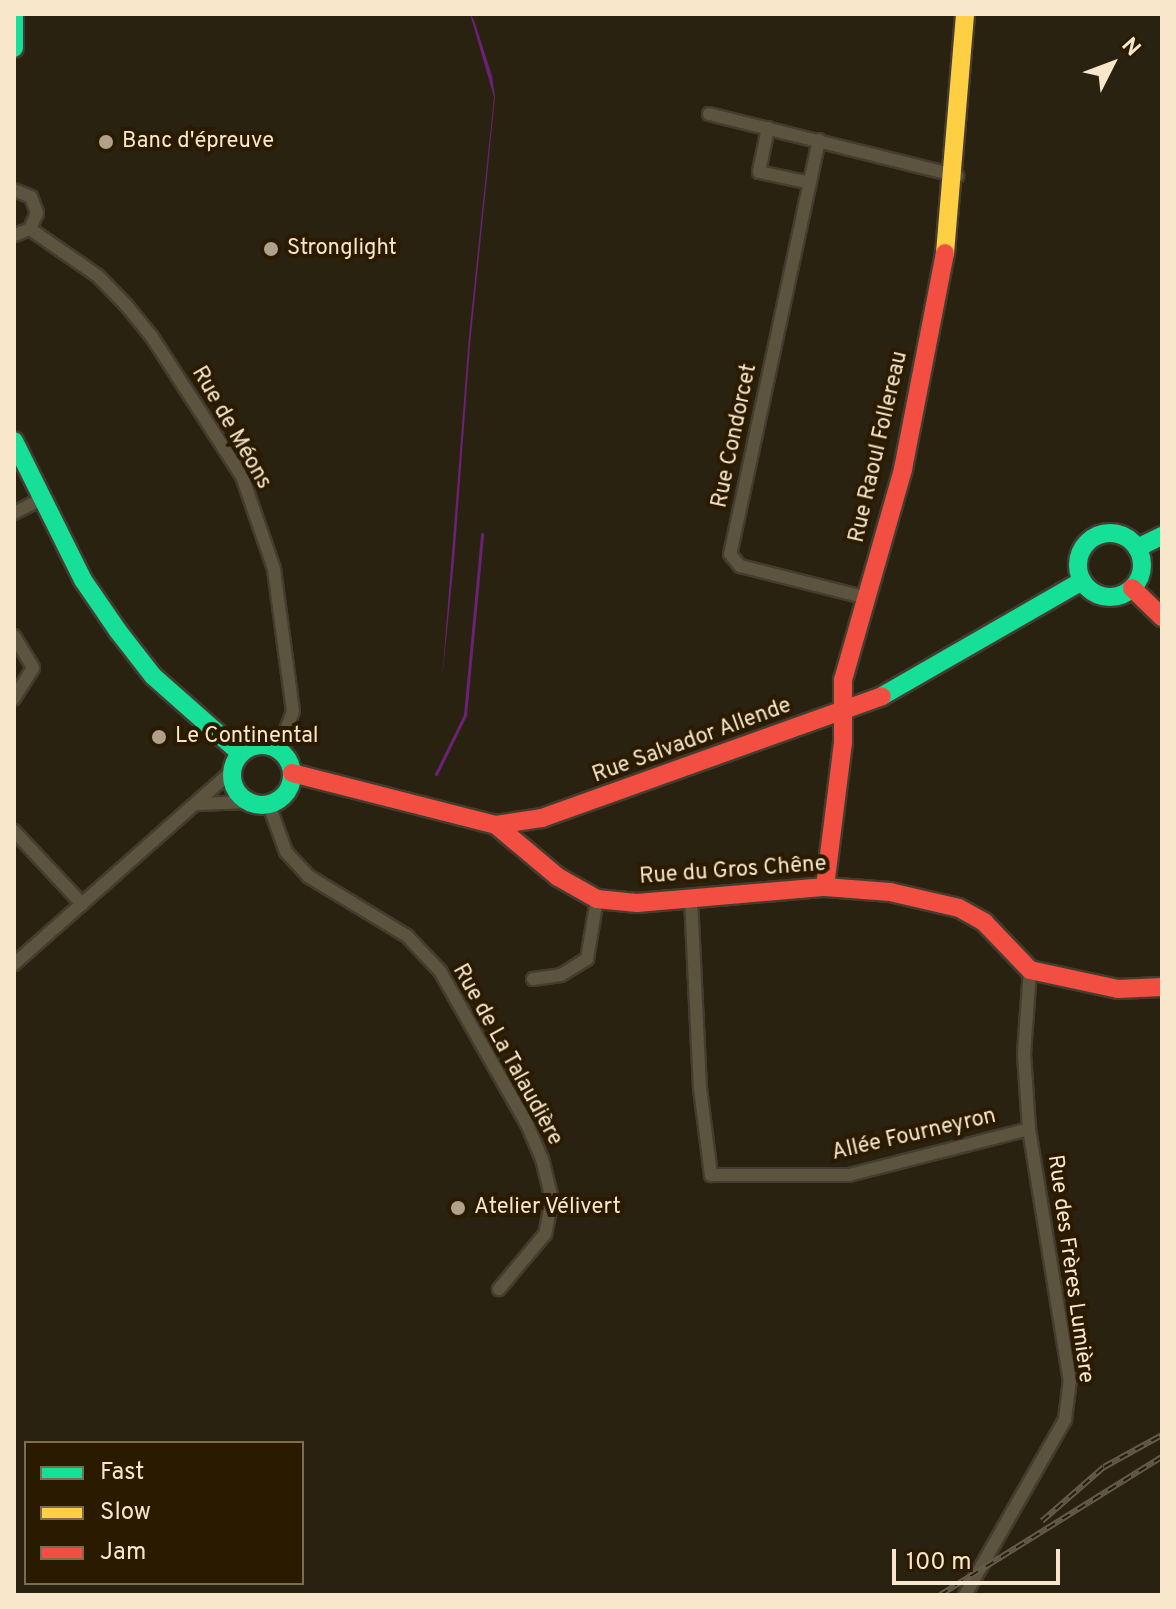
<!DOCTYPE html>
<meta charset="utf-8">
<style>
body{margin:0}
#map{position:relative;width:1176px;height:1609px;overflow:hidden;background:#2a2210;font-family:Overpass,sans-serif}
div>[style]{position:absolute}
.water>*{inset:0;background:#6c2076}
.stream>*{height:3px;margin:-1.5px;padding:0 1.5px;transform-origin:1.5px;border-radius:1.5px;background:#6c2076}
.roads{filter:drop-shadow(2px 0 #443c2e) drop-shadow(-2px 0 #443c2e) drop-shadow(0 2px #443c2e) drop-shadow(0 -2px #443c2e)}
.street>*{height:12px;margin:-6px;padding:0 6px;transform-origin:6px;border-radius:6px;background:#5d5440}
.fast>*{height:18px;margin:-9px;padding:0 9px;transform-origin:9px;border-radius:9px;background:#16e098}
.fast>.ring{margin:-9px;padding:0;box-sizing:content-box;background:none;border:18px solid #16e098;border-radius:50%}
.slow>*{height:18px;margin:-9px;padding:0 9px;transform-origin:9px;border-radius:9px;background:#ffcf43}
.jam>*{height:18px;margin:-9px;padding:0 9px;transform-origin:9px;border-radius:9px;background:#f24e42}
.rail>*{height:6px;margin-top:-3px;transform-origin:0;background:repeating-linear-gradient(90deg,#2a1b00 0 9px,#645b4b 0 18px);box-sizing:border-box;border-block:2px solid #645b4b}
.dots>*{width:22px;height:22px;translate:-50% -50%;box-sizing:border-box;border:4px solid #2a1b00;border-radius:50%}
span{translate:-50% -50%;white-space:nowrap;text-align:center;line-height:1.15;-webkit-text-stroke:8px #2a1b00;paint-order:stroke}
.poi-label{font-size:22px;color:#f8e7cb}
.left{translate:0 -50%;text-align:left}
.street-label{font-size:22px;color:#f8e7cb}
.frame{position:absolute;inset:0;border:16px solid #f8e7cb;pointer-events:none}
.legend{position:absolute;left:24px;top:1441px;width:280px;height:144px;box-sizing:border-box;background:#2a1b00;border:2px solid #7c6d51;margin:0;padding:10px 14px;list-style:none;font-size:24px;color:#f8e7cb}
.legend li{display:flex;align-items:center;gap:16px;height:40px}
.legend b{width:40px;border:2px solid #7c6d51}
.north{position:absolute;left:1072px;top:24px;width:80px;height:80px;-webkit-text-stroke:6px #2a1b00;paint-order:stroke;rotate:48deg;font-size:22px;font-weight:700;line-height:32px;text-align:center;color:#f8e7cb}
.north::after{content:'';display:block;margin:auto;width:28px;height:36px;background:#f8e7cb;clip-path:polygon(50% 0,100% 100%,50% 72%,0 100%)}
.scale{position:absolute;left:892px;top:1549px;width:168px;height:36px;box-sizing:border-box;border:4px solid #f8e7cb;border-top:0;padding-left:10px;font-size:24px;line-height:28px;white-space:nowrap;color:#f8e7cb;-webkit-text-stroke:6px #2a1b00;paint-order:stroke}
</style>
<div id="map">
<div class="water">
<div style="clip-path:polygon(470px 14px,474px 20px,492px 76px,495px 97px,470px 345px,454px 562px,442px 680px,469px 336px,494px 97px)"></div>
</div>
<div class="stream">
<div style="left:436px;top:774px;width:66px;rotate:-63.8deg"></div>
<div style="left:465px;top:715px;width:182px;rotate:-84.6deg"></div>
</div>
<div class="roads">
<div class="street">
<div style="left:709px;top:114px;width:256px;rotate:14deg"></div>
<div style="left:768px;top:128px;width:45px;rotate:101.6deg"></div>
<div style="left:759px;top:172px;width:52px;rotate:12.2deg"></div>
<div style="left:819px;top:140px;width:423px;rotate:102.1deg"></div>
<div style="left:730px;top:554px;width:16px;rotate:50deg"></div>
<div style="left:740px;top:566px;width:131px;rotate:14.1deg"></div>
<div style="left:14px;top:190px;width:18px;rotate:22deg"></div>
<div style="left:31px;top:197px;width:17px;rotate:69deg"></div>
<div style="left:37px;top:213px;width:17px;rotate:114deg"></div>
<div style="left:30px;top:229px;width:17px;rotate:159deg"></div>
<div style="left:30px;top:229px;width:83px;rotate:34.7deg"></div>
<div style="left:98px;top:276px;width:40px;rotate:46deg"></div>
<div style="left:126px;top:305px;width:41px;rotate:50.9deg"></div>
<div style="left:152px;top:337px;width:166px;rotate:57.1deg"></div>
<div style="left:242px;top:476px;width:98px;rotate:71deg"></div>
<div style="left:274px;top:569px;width:143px;rotate:82.4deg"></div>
<div style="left:293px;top:711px;width:41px;rotate:109.7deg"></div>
<div style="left:14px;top:513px;width:30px;rotate:-27deg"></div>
<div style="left:14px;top:636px;width:37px;rotate:59deg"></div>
<div style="left:33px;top:668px;width:36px;rotate:122deg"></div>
<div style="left:198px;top:804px;width:50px;rotate:-2.3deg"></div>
<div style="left:269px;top:805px;width:50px;rotate:70.1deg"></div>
<div style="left:286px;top:852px;width:33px;rotate:47deg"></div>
<div style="left:308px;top:876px;width:116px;rotate:31.2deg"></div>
<div style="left:407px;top:936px;width:48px;rotate:46.7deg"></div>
<div style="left:440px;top:971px;width:176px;rotate:60.4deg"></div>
<div style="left:527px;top:1124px;width:38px;rotate:67deg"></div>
<div style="left:542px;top:1159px;width:41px;rotate:76deg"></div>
<div style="left:552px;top:1199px;width:36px;rotate:101deg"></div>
<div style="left:545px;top:1234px;width:72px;rotate:129.9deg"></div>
<div style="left:14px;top:831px;width:100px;rotate:47deg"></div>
<div style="left:691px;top:898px;width:190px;rotate:87.3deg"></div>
<div style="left:700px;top:1088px;width:88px;rotate:82.8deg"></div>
<div style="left:711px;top:1175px;width:138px"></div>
<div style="left:849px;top:1175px;width:186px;rotate:-14.3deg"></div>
<div style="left:14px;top:964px;width:290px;rotate:-41.5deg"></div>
<div style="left:533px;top:979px;width:28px;rotate:-8deg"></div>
<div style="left:561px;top:975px;width:31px;rotate:-32deg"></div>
<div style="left:587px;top:959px;width:61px;rotate:-80.5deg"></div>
<div style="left:965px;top:1595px;width:202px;rotate:-60.3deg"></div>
<div style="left:1065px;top:1420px;width:38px;rotate:-83deg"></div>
<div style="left:1070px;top:1382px;width:256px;rotate:-99.2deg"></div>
<div style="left:1029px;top:1129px;width:75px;rotate:-93.8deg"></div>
<div style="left:1024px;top:1054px;width:84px;rotate:-85.9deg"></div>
</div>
<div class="fast">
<div style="left:14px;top:14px;width:34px;rotate:90deg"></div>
<div style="left:14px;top:441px;width:155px;rotate:63.6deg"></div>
<div style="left:83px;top:580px;width:62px;rotate:55.5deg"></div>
<div style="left:118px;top:631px;width:57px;rotate:52.1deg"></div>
<div style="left:153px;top:676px;width:116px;rotate:41.5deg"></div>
<div class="ring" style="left:1078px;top:533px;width:46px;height:46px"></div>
<div style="left:1137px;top:548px;width:28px;rotate:-26deg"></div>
<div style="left:882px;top:696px;width:231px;rotate:-29.9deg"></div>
<div class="ring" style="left:232px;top:745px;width:42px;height:42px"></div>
</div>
<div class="slow">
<div style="left:945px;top:253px;width:240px;rotate:-85.2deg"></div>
</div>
<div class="jam">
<div style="left:1132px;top:588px;width:42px;rotate:44deg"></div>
<div style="left:292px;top:773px;width:211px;rotate:14.3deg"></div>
<div style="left:496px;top:825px;width:47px;rotate:-8.7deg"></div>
<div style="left:542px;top:818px;width:361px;rotate:-19.7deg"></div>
<div style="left:496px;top:825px;width:81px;rotate:40deg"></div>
<div style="left:558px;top:877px;width:45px;rotate:29.4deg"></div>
<div style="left:597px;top:899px;width:40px;rotate:5.7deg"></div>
<div style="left:637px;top:903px;width:189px;rotate:-4.9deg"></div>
<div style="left:825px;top:887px;width:65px;rotate:4.4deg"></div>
<div style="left:890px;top:892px;width:71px;rotate:13.1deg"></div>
<div style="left:959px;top:908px;width:29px;rotate:29deg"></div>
<div style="left:984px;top:922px;width:66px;rotate:46.2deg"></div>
<div style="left:1030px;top:970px;width:90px;rotate:12.2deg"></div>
<div style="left:1118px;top:989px;width:44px;rotate:-2.6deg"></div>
<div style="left:825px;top:887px;width:145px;rotate:-82.9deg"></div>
<div style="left:843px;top:743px;width:63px;rotate:-90deg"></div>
<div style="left:843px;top:680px;width:219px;rotate:-74.1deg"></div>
<div style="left:903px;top:469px;width:220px;rotate:-79deg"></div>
</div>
</div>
<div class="rail">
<div style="left:1042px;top:1521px;width:82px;rotate:-41.1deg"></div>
<div style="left:1104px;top:1467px;width:66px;rotate:-28.9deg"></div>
<div style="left:940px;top:1595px;width:261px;rotate:-31.9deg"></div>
</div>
<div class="dots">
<div style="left:106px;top:142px;background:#b0a28a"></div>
<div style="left:271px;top:249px;background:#b0a28a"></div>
<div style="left:159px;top:737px;background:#b0a28a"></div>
<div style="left:458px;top:1208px;background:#b0a28a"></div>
</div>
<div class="poi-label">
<span class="left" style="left:122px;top:142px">Banc d'épreuve</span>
<span class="left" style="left:287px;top:249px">Stronglight</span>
<span class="left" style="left:175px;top:737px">Le Continental</span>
<span class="left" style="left:474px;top:1208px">Atelier Vélivert</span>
</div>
<div class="street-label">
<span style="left:231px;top:428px;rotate:60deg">Rue de Méons</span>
<span style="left:735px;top:436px;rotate:-78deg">Rue Condorcet</span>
<span style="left:879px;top:447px;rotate:-77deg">Rue Raoul Follereau</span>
<span style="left:692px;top:741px;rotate:-20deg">Rue Salvador Allende</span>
<span style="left:733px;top:871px;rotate:-4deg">Rue du Gros Chêne</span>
<span style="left:507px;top:1055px;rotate:61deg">Rue de La Talaudière</span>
<span style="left:914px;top:1135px;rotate:-13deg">Allée Fourneyron</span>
<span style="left:1070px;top:1269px;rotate:82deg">Rue des Frères Lumière</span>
</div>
<div class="frame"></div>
<ul class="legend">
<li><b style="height:10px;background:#16e098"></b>Fast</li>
<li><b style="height:10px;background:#ffcf43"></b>Slow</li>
<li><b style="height:10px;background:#f24e42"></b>Jam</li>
</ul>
<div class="north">N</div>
<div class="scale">100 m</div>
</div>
